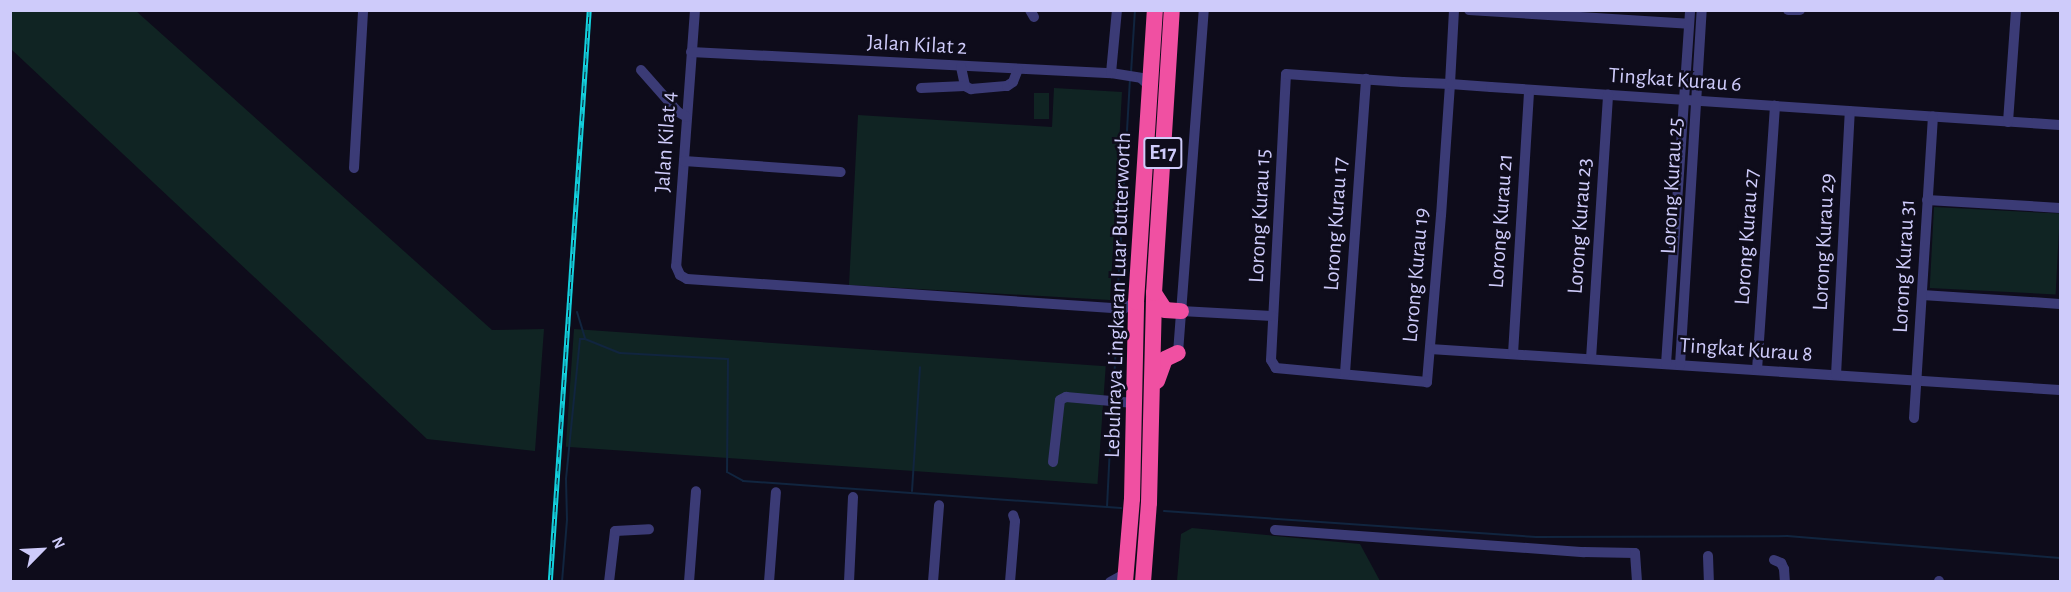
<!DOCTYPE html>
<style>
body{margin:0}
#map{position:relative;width:2071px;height:592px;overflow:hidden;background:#0e0c1b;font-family:"Alegreya Sans",sans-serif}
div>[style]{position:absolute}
.green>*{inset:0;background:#102423;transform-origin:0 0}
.stream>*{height:2px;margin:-1px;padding:0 1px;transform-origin:1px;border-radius:1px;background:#11253f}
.minor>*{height:10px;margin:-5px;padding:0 5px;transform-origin:5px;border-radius:5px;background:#3b3b76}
.highway>*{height:16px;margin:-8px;padding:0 8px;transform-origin:8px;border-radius:8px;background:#f050a2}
.rail>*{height:4.5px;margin-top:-2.25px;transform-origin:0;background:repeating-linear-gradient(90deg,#0e0c1b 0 7px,#13d1de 0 14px);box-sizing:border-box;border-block:2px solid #13d1de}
span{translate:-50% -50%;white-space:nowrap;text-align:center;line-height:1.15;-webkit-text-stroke:5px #0e0c1b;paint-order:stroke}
.shield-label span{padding:2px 4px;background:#0e0c1b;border:2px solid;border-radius:4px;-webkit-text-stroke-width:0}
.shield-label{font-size:21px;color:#cecbfa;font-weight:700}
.street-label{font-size:22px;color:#cecbfa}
.frame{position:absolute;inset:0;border:12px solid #cecbfa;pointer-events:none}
.north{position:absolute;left:12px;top:520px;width:60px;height:60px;-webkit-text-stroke:4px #0e0c1b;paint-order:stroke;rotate:66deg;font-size:16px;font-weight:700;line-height:24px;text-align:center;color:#cecbfa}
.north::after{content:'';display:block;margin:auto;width:21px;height:27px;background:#cecbfa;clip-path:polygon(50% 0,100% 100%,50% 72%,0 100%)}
</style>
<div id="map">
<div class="green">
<div style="clip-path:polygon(10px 11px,136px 11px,492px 330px,544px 329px,535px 451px,427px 439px,11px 49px)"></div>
<div style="clip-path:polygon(1054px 88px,1122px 92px,1110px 300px,849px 285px,858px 115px,1052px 127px)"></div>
<div style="left:1034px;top:93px;width:15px;height:26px"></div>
<div style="left:1934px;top:207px;width:126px;height:81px;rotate:3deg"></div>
<div style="left:574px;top:329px;width:533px;height:118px;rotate:4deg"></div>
<div style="clip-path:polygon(1192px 528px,1360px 544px,1380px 581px,1177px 581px,1181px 534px)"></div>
</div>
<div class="stream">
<div style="left:1131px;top:73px;width:63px;rotate:-86.4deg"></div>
<div style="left:1117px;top:304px;width:225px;rotate:-86.7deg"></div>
<div style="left:577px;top:312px;width:28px;rotate:73deg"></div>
<div style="left:585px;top:339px;width:38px;rotate:22deg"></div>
<div style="left:620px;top:353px;width:108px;rotate:3.2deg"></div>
<div style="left:728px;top:359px;width:113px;rotate:90.5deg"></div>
<div style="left:727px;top:472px;width:18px;rotate:29deg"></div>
<div style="left:743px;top:481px;width:379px;rotate:4.1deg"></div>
<div style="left:1113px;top:397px;width:84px;rotate:-86.6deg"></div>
<div style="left:912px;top:491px;width:124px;rotate:-86.3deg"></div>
<div style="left:1107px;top:507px;width:102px;rotate:-87.2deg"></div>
<div style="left:1164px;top:511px;width:373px;rotate:4deg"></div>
<div style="left:1536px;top:537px;width:251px;rotate:-0.2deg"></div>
<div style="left:1787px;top:536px;width:274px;rotate:4.6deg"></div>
<div style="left:562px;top:582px;width:62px;rotate:-85.4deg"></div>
<div style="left:567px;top:520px;width:41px;rotate:-91.4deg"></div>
<div style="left:566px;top:479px;width:141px;rotate:-84.3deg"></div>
<div style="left:580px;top:339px;width:5px"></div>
</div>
<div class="minor">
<div style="left:695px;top:10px;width:257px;rotate:94.2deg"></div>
<div style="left:676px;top:266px;width:10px;rotate:66deg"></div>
<div style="left:680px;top:275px;width:8px;rotate:30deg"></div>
<div style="left:687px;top:279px;width:437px;rotate:3.9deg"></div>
<div style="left:1123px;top:309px;width:15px;rotate:-28deg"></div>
<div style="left:1030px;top:10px;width:8px;rotate:60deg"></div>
<div style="left:1454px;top:10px;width:74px;rotate:93.1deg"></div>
<div style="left:1450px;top:84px;width:131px;rotate:93.9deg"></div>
<div style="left:1441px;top:215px;width:168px;rotate:94.8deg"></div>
<div style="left:1427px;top:382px;width:152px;rotate:-174.7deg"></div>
<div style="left:1276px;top:368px;width:9px;rotate:-122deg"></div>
<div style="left:1271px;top:360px;width:286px;rotate:-87deg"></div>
<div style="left:1286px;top:74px;width:117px;rotate:3.9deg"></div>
<div style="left:1403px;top:82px;width:47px;rotate:2.4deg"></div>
<div style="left:1450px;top:84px;width:41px;rotate:4.2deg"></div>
<div style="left:1491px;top:87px;width:570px;rotate:3.82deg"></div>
<div style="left:1469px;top:10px;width:220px;rotate:3.6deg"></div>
<div style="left:1788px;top:10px;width:12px"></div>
<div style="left:691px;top:52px;width:421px;rotate:2.9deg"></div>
<div style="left:1111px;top:73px;width:30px;rotate:9deg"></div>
<div style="left:1141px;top:78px;width:13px;rotate:45deg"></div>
<div style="left:961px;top:67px;width:19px;rotate:78deg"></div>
<div style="left:965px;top:86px;width:7px;rotate:27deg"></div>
<div style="left:971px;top:89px;width:36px;rotate:-5deg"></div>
<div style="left:1007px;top:86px;width:7px;rotate:-34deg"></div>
<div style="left:1013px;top:82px;width:14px;rotate:-69deg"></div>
<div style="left:641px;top:70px;width:56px;rotate:48.6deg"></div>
<div style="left:678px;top:112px;width:10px;rotate:29deg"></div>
<div style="left:1111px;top:73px;width:63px;rotate:-84.6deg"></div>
<div style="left:921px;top:88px;width:44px;rotate:-2.6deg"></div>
<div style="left:2008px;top:122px;width:112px;rotate:-85.9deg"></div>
<div style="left:684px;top:161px;width:157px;rotate:4deg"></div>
<div style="left:354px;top:168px;width:158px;rotate:-86.7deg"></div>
<div style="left:1927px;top:200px;width:133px;rotate:3.4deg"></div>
<div style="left:1922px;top:295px;width:138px;rotate:3.7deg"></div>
<div style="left:1181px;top:311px;width:92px;rotate:3.1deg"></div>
<div style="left:1430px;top:349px;width:631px;rotate:3.72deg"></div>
<div style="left:1178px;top:353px;width:344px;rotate:-85.7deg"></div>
<div style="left:1513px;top:354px;width:264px;rotate:-86.5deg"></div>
<div style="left:1591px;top:359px;width:265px;rotate:-86.3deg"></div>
<div style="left:1666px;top:364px;width:355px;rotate:-86.1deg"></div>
<div style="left:1680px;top:365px;width:356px;rotate:-86.5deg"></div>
<div style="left:1757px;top:370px;width:265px;rotate:-86.1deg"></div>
<div style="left:1345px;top:373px;width:295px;rotate:-85.9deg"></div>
<div style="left:1836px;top:375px;width:264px;rotate:-87deg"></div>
<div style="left:1914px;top:418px;width:302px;rotate:-86.4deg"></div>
<div style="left:1053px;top:462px;width:62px;rotate:-83.6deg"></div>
<div style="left:1060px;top:400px;width:7px;rotate:-27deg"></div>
<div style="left:1066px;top:397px;width:68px;rotate:5deg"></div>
<div style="left:1275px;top:530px;width:310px;rotate:4.1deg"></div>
<div style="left:1584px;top:552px;width:51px;rotate:1.1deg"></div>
<div style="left:1635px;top:553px;width:29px;rotate:86deg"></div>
<div style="left:1708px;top:556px;width:26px;rotate:88deg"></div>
<div style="left:1774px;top:560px;width:8px;rotate:23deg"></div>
<div style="left:1781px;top:563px;width:7px;rotate:63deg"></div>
<div style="left:1784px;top:569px;width:13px;rotate:86deg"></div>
<div style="left:1939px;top:581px;width:1px;rotate:90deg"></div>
<div style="left:609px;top:582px;width:51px;rotate:-83.3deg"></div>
<div style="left:615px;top:531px;width:34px;rotate:-3deg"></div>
<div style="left:689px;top:582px;width:91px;rotate:-85.6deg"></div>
<div style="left:769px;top:582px;width:90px;rotate:-85.6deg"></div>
<div style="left:849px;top:582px;width:85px;rotate:-87.3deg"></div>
<div style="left:933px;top:582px;width:77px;rotate:-85.5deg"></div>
<div style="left:1010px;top:582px;width:61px;rotate:-85.3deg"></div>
<div style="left:1015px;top:521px;width:6px;rotate:-108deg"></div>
<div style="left:1110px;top:582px;width:18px;rotate:-29deg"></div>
</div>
<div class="highway">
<div style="left:1154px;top:293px;width:20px;rotate:57deg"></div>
<div style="left:1165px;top:310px;width:16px;rotate:4deg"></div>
<div style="left:1157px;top:381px;width:23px;rotate:-70deg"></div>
<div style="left:1165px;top:359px;width:14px;rotate:-25deg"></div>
<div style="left:1125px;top:582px;width:83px;rotate:-85.2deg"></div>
<div style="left:1132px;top:499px;width:197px;rotate:-88.8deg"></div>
<div style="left:1136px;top:302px;width:293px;rotate:-86.3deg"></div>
<div style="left:1143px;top:582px;width:79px;rotate:-85.7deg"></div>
<div style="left:1149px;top:503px;width:210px;rotate:-88.6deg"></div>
<div style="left:1154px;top:293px;width:284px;rotate:-86.4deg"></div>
</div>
<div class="rail">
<div style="left:550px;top:582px;width:573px;rotate:-86.1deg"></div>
</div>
<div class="shield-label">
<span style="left:1163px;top:153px">E17</span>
</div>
<div class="street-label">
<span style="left:917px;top:45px;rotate:3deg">Jalan Kilat 2</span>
<span style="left:1675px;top:80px;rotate:4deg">Tingkat Kurau 6</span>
<span style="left:666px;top:142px;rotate:-86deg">Jalan Kilat 4</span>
<span style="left:1672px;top:186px;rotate:-87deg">Lorong Kurau 25</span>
<span style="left:1260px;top:216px;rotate:-87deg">Lorong Kurau 15</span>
<span style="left:1501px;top:221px;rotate:-86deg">Lorong Kurau 21</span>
<span style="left:1336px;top:224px;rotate:-86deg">Lorong Kurau 17</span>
<span style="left:1580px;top:226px;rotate:-86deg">Lorong Kurau 23</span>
<span style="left:1747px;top:237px;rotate:-86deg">Lorong Kurau 27</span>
<span style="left:1824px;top:242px;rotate:-87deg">Lorong Kurau 29</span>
<span style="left:1904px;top:266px;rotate:-87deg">Lorong Kurau 31</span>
<span style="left:1416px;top:275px;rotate:-85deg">Lorong Kurau 19</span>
<span style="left:1118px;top:295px;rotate:-88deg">Lebuhraya Lingkaran Luar Butterworth</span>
<span style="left:1746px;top:350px;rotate:4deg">Tingkat Kurau 8</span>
</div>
<div class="frame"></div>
<div class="north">N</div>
</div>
